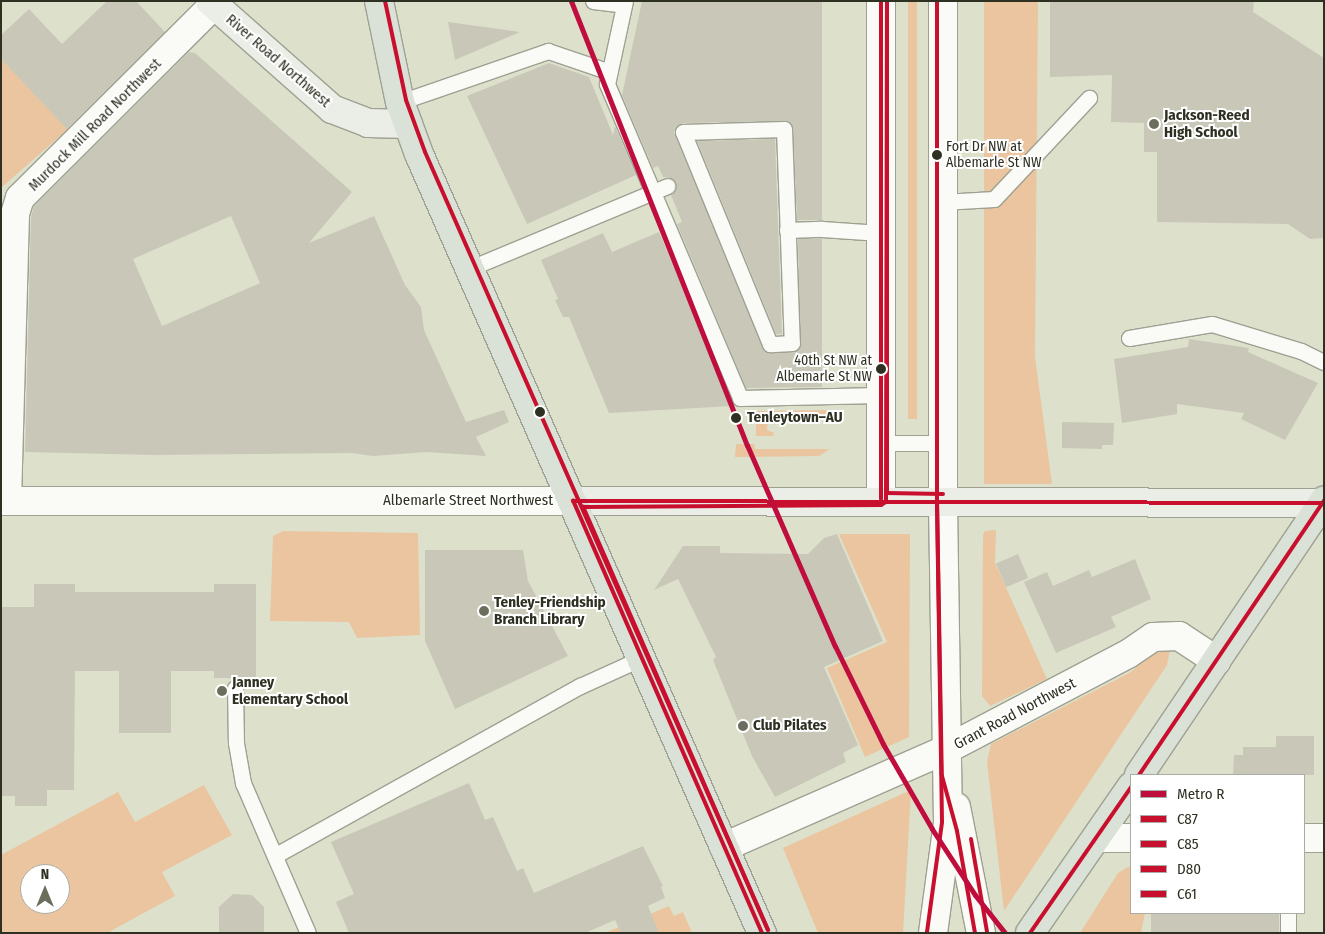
<!DOCTYPE html>
<meta charset="utf-8">
<style>
body{margin:0}
#map{position:relative;width:1325px;height:934px;overflow:hidden;background:#dde1cc;font-family:"Fira Sans Condensed",sans-serif}
div>[style]{position:absolute}
.green>*{inset:0;background:#eac59f;transform-origin:0 0}
.building>*{inset:0;background:#c9c8b8;transform-origin:0 0}
.roads{filter:drop-shadow(1px 0 #9ea191) drop-shadow(-1px 0 #9ea191) drop-shadow(0 1px #9ea191) drop-shadow(0 -1px #9ea191)}
.lane>*{height:15px;margin:-7.5px;padding:0 7.5px;transform-origin:7.5px;border-radius:7.5px;background:#fafaf7}
.street>*{height:28px;margin:-14px;padding:0 14px;transform-origin:14px;border-radius:14px;background:#fafaf7}
.secondary>*{height:28px;margin:-14px;padding:0 14px;transform-origin:14px;border-radius:14px;background:#eaeee7}
.primary>*{height:28px;margin:-14px;padding:0 14px;transform-origin:14px;border-radius:14px;background:#dae1d7}
.bus-1>*{height:4px;margin:-2px;padding:0 2px;transform-origin:2px;border-radius:2px;background:#c8102e}
.bus-2>*{height:4px;margin:-2px;padding:0 2px;transform-origin:2px;border-radius:2px;background:#c8102e}
.bus-3>*{height:4px;margin:-2px;padding:0 2px;transform-origin:2px;border-radius:2px;background:#c8102e}
.bus-4>*{height:4px;margin:-2px;padding:0 2px;transform-origin:2px;border-radius:2px;background:#c8102e}
.metro-1>*{height:5px;margin:-2.5px;padding:0 2.5px;transform-origin:2.5px;border-radius:2.5px;background:#bf0d3e}
.dots>*{width:14px;height:14px;translate:-50% -50%;box-sizing:border-box;border:2px solid #fff;border-radius:50%}
span{translate:-50% -50%;white-space:nowrap;text-align:center;line-height:1.15;-webkit-text-stroke:4px #fff;paint-order:stroke}
.bus-label{font-size:14px;color:#2e3021}
.left{translate:0 -50%;text-align:left}
.right{translate:-100% -50%;text-align:right}
.street-label{font-size:15px;color:#2e3021}
.poi-label{font-size:15px;color:#2e3021;font-weight:700}
.stop-label{font-size:15px;color:#2e3021;font-weight:700}
.frame{position:absolute;inset:0;border:2px solid #2e3021;pointer-events:none}
.legend{position:absolute;left:1130px;top:774px;width:175px;height:140px;box-sizing:border-box;background:#fff;border:1px solid #abaca6;margin:0;padding:6px 9px;list-style:none;font-size:15px;color:#2e3021}
.legend li{display:flex;align-items:center;gap:10px;height:25px}
.legend b{width:25px;border:1px solid #abaca6}
.north{position:absolute;left:20px;top:864px;width:50px;height:50px;box-sizing:border-box;background:#fff;border:1px solid #abaca6;border-radius:50%;rotate:0deg;font-size:14px;font-weight:700;line-height:20px;text-align:center;color:#2e3021}
.north::after{content:'';display:block;margin:auto;width:18px;height:22px;background:#6b6e5d;clip-path:polygon(50% 0,100% 100%,50% 72%,0 100%)}
</style>
<div id="map">
<div class="green">
<div style="left:908px;top:1px;width:9px;height:418px"></div>
<div style="clip-path:polygon(984px 1px,1038px 1px,1035px 357px,1052px 484px,984px 484px)"></div>
<div style="clip-path:polygon(1px 59px,68px 129px,1px 188px)"></div>
<div style="clip-path:polygon(830px 410px,830px 416px,768px 417px,767px 430px,774px 433px,773px 436px,756px 436px,756px 411px)"></div>
<div style="clip-path:polygon(736px 444px,754px 444px,755px 449px,830px 449px,819px 456px,735px 457px)"></div>
<div style="clip-path:polygon(996px 530px,995px 563px,1047px 679px,990px 706px,982px 696px,983px 535px,985px 531px)"></div>
<div style="clip-path:polygon(283px 531px,418px 533px,420px 635px,357px 638px,349px 622px,270px 621px,273px 536px)"></div>
<div style="clip-path:polygon(839px 534px,910px 534px,909px 737px,865px 757px,827px 668px,887px 642px)"></div>
<div style="clip-path:polygon(1158px 648px,1170px 650px,1167px 665px,1004px 911px,987px 762px,991px 744px,1131px 672px)"></div>
<div style="clip-path:polygon(evenodd,204px 785px,232px 835px,162px 872px,175px 896px,107px 933px,1px 933px,1px 855px,118px 792px,135px 822px,204px 785px,30px 874px,60px 874px,60px 904px,30px 904px,30px 874px)"></div>
<div style="clip-path:polygon(911px 790px,903px 933px,818px 933px,783px 848px)"></div>
<div style="clip-path:polygon(1128px 867px,1131px 867px,1131px 913px,1145px 913px,1141px 933px,1080px 933px,1118px 873px)"></div>
<div style="clip-path:polygon(669px 906px,674px 916px,683px 912px,692px 933px,605px 933px)"></div>
</div>
<div class="building">
<div style="clip-path:polygon(107px 1px,136px 1px,165px 32px,67px 129px,1px 59px,1px 35px,29px 9px,62px 44px)"></div>
<div style="clip-path:polygon(642px 1px,822px 1px,822px 220px,797px 220px,793px 129px,789px 121px,683px 123px,674px 132px,765px 352px,792px 352px,800px 347px,798px 239px,822px 238px,822px 387px,746px 388px,677px 224px,682px 222px,671px 195px,676px 188px,675px 182px,669px 177px,663px 177px,658px 166px,653px 168px,622px 95px)"></div>
<div style="clip-path:polygon(1176px 1px,1254px 1px,1253px 12px,1324px 58px,1324px 238px,1310px 239px,1288px 224px,1157px 222px,1157px 152px,1144px 152px,1144px 123px,1111px 122px,1112px 75px,1050px 77px,1050px 2px)"></div>
<div style="clip-path:polygon(448px 22px,520px 32px,455px 60px)"></div>
<div style="clip-path:polygon(evenodd,189px 52px,195px 53px,352px 192px,309px 243px,374px 216px,405px 285px,421px 307px,424px 330px,466px 422px,504px 410px,509px 422px,476px 437px,486px 456px,427px 452px,373px 456px,351px 453px,155px 455px,25px 452px,31px 217px,34px 206px,189px 52px,231px 216px,260px 283px,162px 326px,133px 259px,231px 216px)"></div>
<div style="clip-path:polygon(549px 63px,589px 77px,613px 135px,615px 126px,636px 175px,527px 224px,467px 96px)"></div>
<div style="clip-path:polygon(775px 139px,782px 334px,776px 334px,697px 141px)"></div>
<div style="clip-path:polygon(659px 232px,727px 391px,732px 406px,609px 413px,569px 317px,563px 317px,555px 300px,558px 299px,541px 260px,603px 233px,612px 252px)"></div>
<div style="clip-path:polygon(1189px 339px,1249px 348px,1248px 352px,1318px 383px,1285px 440px,1241px 419px,1244px 413px,1177px 404px,1177px 414px,1122px 423px,1114px 359px,1188px 347px)"></div>
<div style="clip-path:polygon(1062px 422px,1114px 423px,1113px 445px,1102px 445px,1102px 449px,1062px 448px)"></div>
<div style="clip-path:polygon(837px 534px,883px 641px,824px 667px,858px 745px,843px 753px,846px 762px,775px 797px,752px 756px,713px 660px,716px 657px,678px 579px,654px 590px,683px 546px,720px 546px,720px 553px,808px 554px,824px 538px)"></div>
<div style="clip-path:polygon(425px 550px,523px 550px,528px 581px,568px 656px,455px 709px,425px 641px)"></div>
<div style="left:1018px;top:554px;width:26px;height:24px;rotate:67deg"></div>
<div style="clip-path:polygon(1135px 559px,1151px 599px,1111px 617px,1116px 627px,1056px 653px,1024px 582px,1047px 572px,1053px 586px,1089px 570px,1092px 577px)"></div>
<div style="clip-path:polygon(34px 584px,75px 584px,75px 592px,214px 592px,214px 584px,256px 584px,256px 678px,214px 678px,214px 671px,171px 671px,171px 733px,119px 733px,119px 671px,75px 671px,74px 790px,47px 790px,47px 806px,15px 806px,15px 796px,1px 796px,1px 607px,34px 607px)"></div>
<div style="clip-path:polygon(1276px 736px,1314px 736px,1314px 775px,1233px 775px,1234px 755px,1243px 755px,1243px 747px,1276px 747px)"></div>
<div style="clip-path:polygon(469px 783px,485px 820px,493px 817px,517px 871px,523px 868px,534px 893px,643px 846px,663px 886px,661px 887px,665px 898px,648px 906px,659px 933px,621px 933px,615px 920px,585px 933px,349px 933px,336px 902px,354px 894px,331px 842px)"></div>
<div style="clip-path:polygon(233px 894px,252px 895px,264px 907px,264px 933px,219px 933px,219px 907px)"></div>
<div style="left:1151px;top:913px;width:128px;height:21px"></div>
</div>
<div class="roads">
<div class="lane">
<div style="left:593px;top:1px;width:31px;rotate:7deg"></div>
<div style="left:625px;top:1px;width:85px;rotate:102.2deg"></div>
<div style="left:607px;top:84px;width:341px;rotate:67deg"></div>
<div style="left:740px;top:398px;width:141px;rotate:-1.2deg"></div>
<div style="left:400px;top:102px;width:157px;rotate:-19deg"></div>
<div style="left:548px;top:51px;width:65px;rotate:18.7deg"></div>
<div style="left:784px;top:129px;width:214px;rotate:87.9deg"></div>
<div style="left:792px;top:343px;width:22px;rotate:177deg"></div>
<div style="left:770px;top:344px;width:229px;rotate:-112.3deg"></div>
<div style="left:683px;top:132px;width:101px;rotate:-1.7deg"></div>
<div style="left:942px;top:202px;width:52px;rotate:-3.3deg"></div>
<div style="left:994px;top:199px;width:139px;rotate:-46.8deg"></div>
<div style="left:787px;top:230px;width:35px;rotate:-2deg"></div>
<div style="left:822px;top:229px;width:58px;rotate:3.9deg"></div>
<div style="left:468px;top:269px;width:216px;rotate:-22.6deg"></div>
<div style="left:1129px;top:338px;width:84px;rotate:-9.6deg"></div>
<div style="left:1212px;top:324px;width:93px;rotate:16.9deg"></div>
<div style="left:1301px;top:351px;width:25px;rotate:26deg"></div>
<div style="left:881px;top:443px;width:62px"></div>
<div style="left:235px;top:688px;width:55px;rotate:89deg"></div>
<div style="left:236px;top:743px;width:41px;rotate:80.1deg"></div>
<div style="left:243px;top:783px;width:163px;rotate:66.6deg"></div>
<div style="left:276px;top:855px;width:348px;rotate:-29.1deg"></div>
<div style="left:580px;top:686px;width:68px;rotate:-24.3deg"></div>
<div style="left:1288px;top:933px;width:20px;rotate:-90deg"></div>
</div>
<div class="street">
<div style="left:881px;top:1px;width:498px;rotate:90deg"></div>
<div style="left:1px;top:501px;width:572px"></div>
<div style="left:7px;top:501px;width:287px;rotate:-88.4deg"></div>
<div style="left:15px;top:214px;width:17px;rotate:-73deg"></div>
<div style="left:20px;top:198px;width:274px;rotate:-44.9deg"></div>
<div style="left:956px;top:807px;width:128px;rotate:78.8deg"></div>
<div style="left:1097px;top:838px;width:34px"></div>
<div style="left:1304px;top:838px;width:20px"></div>
<div style="left:724px;top:847px;width:244px;rotate:-23.7deg"></div>
<div style="left:947px;top:749px;width:204px;rotate:-27.7deg"></div>
<div style="left:1128px;top:654px;width:30px;rotate:-34deg"></div>
<div style="left:1153px;top:637px;width:26px;rotate:-2deg"></div>
<div style="left:1179px;top:636px;width:45px;rotate:33.3deg"></div>
<div style="left:933px;top:933px;width:112px;rotate:-82.3deg"></div>
<div style="left:948px;top:822px;width:322px;rotate:-90.9deg"></div>
<div style="left:943px;top:500px;width:499px;rotate:-90deg"></div>
</div>
<div class="secondary">
<div style="left:210px;top:1px;width:163px;rotate:41.5deg"></div>
<div style="left:332px;top:109px;width:39px;rotate:21deg"></div>
<div style="left:368px;top:123px;width:40px;rotate:1.4deg"></div>
<div style="left:573px;top:501px;width:751px;rotate:0.15deg"></div>
</div>
<div class="primary">
<div style="left:379px;top:1px;width:103px;rotate:78.3deg"></div>
<div style="left:400px;top:102px;width:55px;rotate:69.9deg"></div>
<div style="left:419px;top:154px;width:851px;rotate:66.24deg"></div>
<div style="left:1139px;top:775px;width:331px;rotate:-56deg"></div>
<div style="left:1030px;top:933px;width:178px;rotate:-55.3deg"></div>
</div>
</div>
<div class="bus-1">
<div style="left:881px;top:1px;width:498px;rotate:90deg"></div>
<div style="left:1139px;top:775px;width:331px;rotate:-56deg"></div>
<div style="left:762px;top:933px;width:472px;rotate:-113.6deg"></div>
<div style="left:573px;top:501px;width:750px;rotate:0.15deg"></div>
<div style="left:1030px;top:933px;width:178px;rotate:-55.3deg"></div>
</div>
<div class="bus-2">
<div style="left:937px;top:1px;width:499px;rotate:90deg"></div>
<div style="left:937px;top:500px;width:276px;rotate:89deg"></div>
<div style="left:942px;top:776px;width:57px;rotate:74.7deg"></div>
<div style="left:957px;top:831px;width:104px;rotate:80deg"></div>
<div style="left:768px;top:930px;width:462px;rotate:-113.6deg"></div>
<div style="left:583px;top:507px;width:298px;rotate:-0.4deg"></div>
<div style="left:881px;top:505px;width:6px;rotate:-31deg"></div>
<div style="left:886px;top:502px;width:501px;rotate:-89.89deg"></div>
</div>
<div class="bus-3">
<div style="left:385px;top:1px;width:101px;rotate:78deg"></div>
<div style="left:406px;top:100px;width:55px;rotate:69.9deg"></div>
<div style="left:425px;top:152px;width:850px;rotate:66.21deg"></div>
</div>
<div class="bus-4">
<div style="left:887px;top:1px;width:492px;rotate:90deg"></div>
<div style="left:887px;top:493px;width:56px;rotate:1deg"></div>
<div style="left:971px;top:839px;width:94px;rotate:80.2deg"></div>
<div style="left:927px;top:932px;width:111px;rotate:-82.2deg"></div>
<div style="left:942px;top:822px;width:322px;rotate:-90.9deg"></div>
<div style="left:937px;top:500px;width:499px;rotate:-90deg"></div>
</div>
<div class="metro-1">
<div style="left:571px;top:1px;width:478px;rotate:68.4deg"></div>
<div style="left:747px;top:445px;width:219px;rotate:66.4deg"></div>
<div style="left:835px;top:646px;width:109px;rotate:63.9deg"></div>
<div style="left:883px;top:744px;width:98px;rotate:60deg"></div>
<div style="left:932px;top:829px;width:79px;rotate:56.9deg"></div>
<div style="left:975px;top:895px;width:48px;rotate:51.7deg"></div>
</div>
<div class="dots">
<div style="left:1154px;top:124px;background:#6b6e5d"></div>
<div style="left:937px;top:155px;background:#2e3021"></div>
<div style="left:881px;top:369px;background:#2e3021"></div>
<div style="left:540px;top:412px;background:#2e3021"></div>
<div style="left:736px;top:418px;background:#2e3021"></div>
<div style="left:484px;top:611px;background:#6b6e5d"></div>
<div style="left:222px;top:691px;background:#6b6e5d"></div>
<div style="left:743px;top:726px;background:#6b6e5d"></div>
</div>
<div class="bus-label">
<span class="left" style="left:946px;top:155px">Fort Dr NW at<br>Albemarle St NW</span>
<span class="right" style="left:872px;top:369px">40th St NW at<br>Albemarle St NW</span>
</div>
<div class="street-label">
<span style="left:278px;top:61px;rotate:41deg">River Road Northwest</span>
<span style="left:95px;top:125px;rotate:-45deg">Murdock Mill Road Northwest</span>
<span style="left:468px;top:501px">Albemarle Street Northwest</span>
<span style="left:1015px;top:714px;rotate:-28deg">Grant Road Northwest</span>
</div>
<div class="poi-label">
<span class="left" style="left:1164px;top:124px">Jackson-Reed<br>High School</span>
<span class="left" style="left:494px;top:611px">Tenley-Friendship<br>Branch Library</span>
<span class="left" style="left:232px;top:691px">Janney<br>Elementary School</span>
<span class="left" style="left:753px;top:726px">Club Pilates</span>
</div>
<div class="stop-label">
<span class="left" style="left:747px;top:418px">Tenleytown–AU</span>
</div>
<div class="frame"></div>
<ul class="legend">
<li><b style="height:6px;background:#bf0d3e"></b>Metro R</li>
<li><b style="height:6px;background:#c8102e"></b>C87</li>
<li><b style="height:6px;background:#c8102e"></b>C85</li>
<li><b style="height:6px;background:#c8102e"></b>D80</li>
<li><b style="height:6px;background:#c8102e"></b>C61</li>
</ul>
<div class="north">N</div>
</div>
